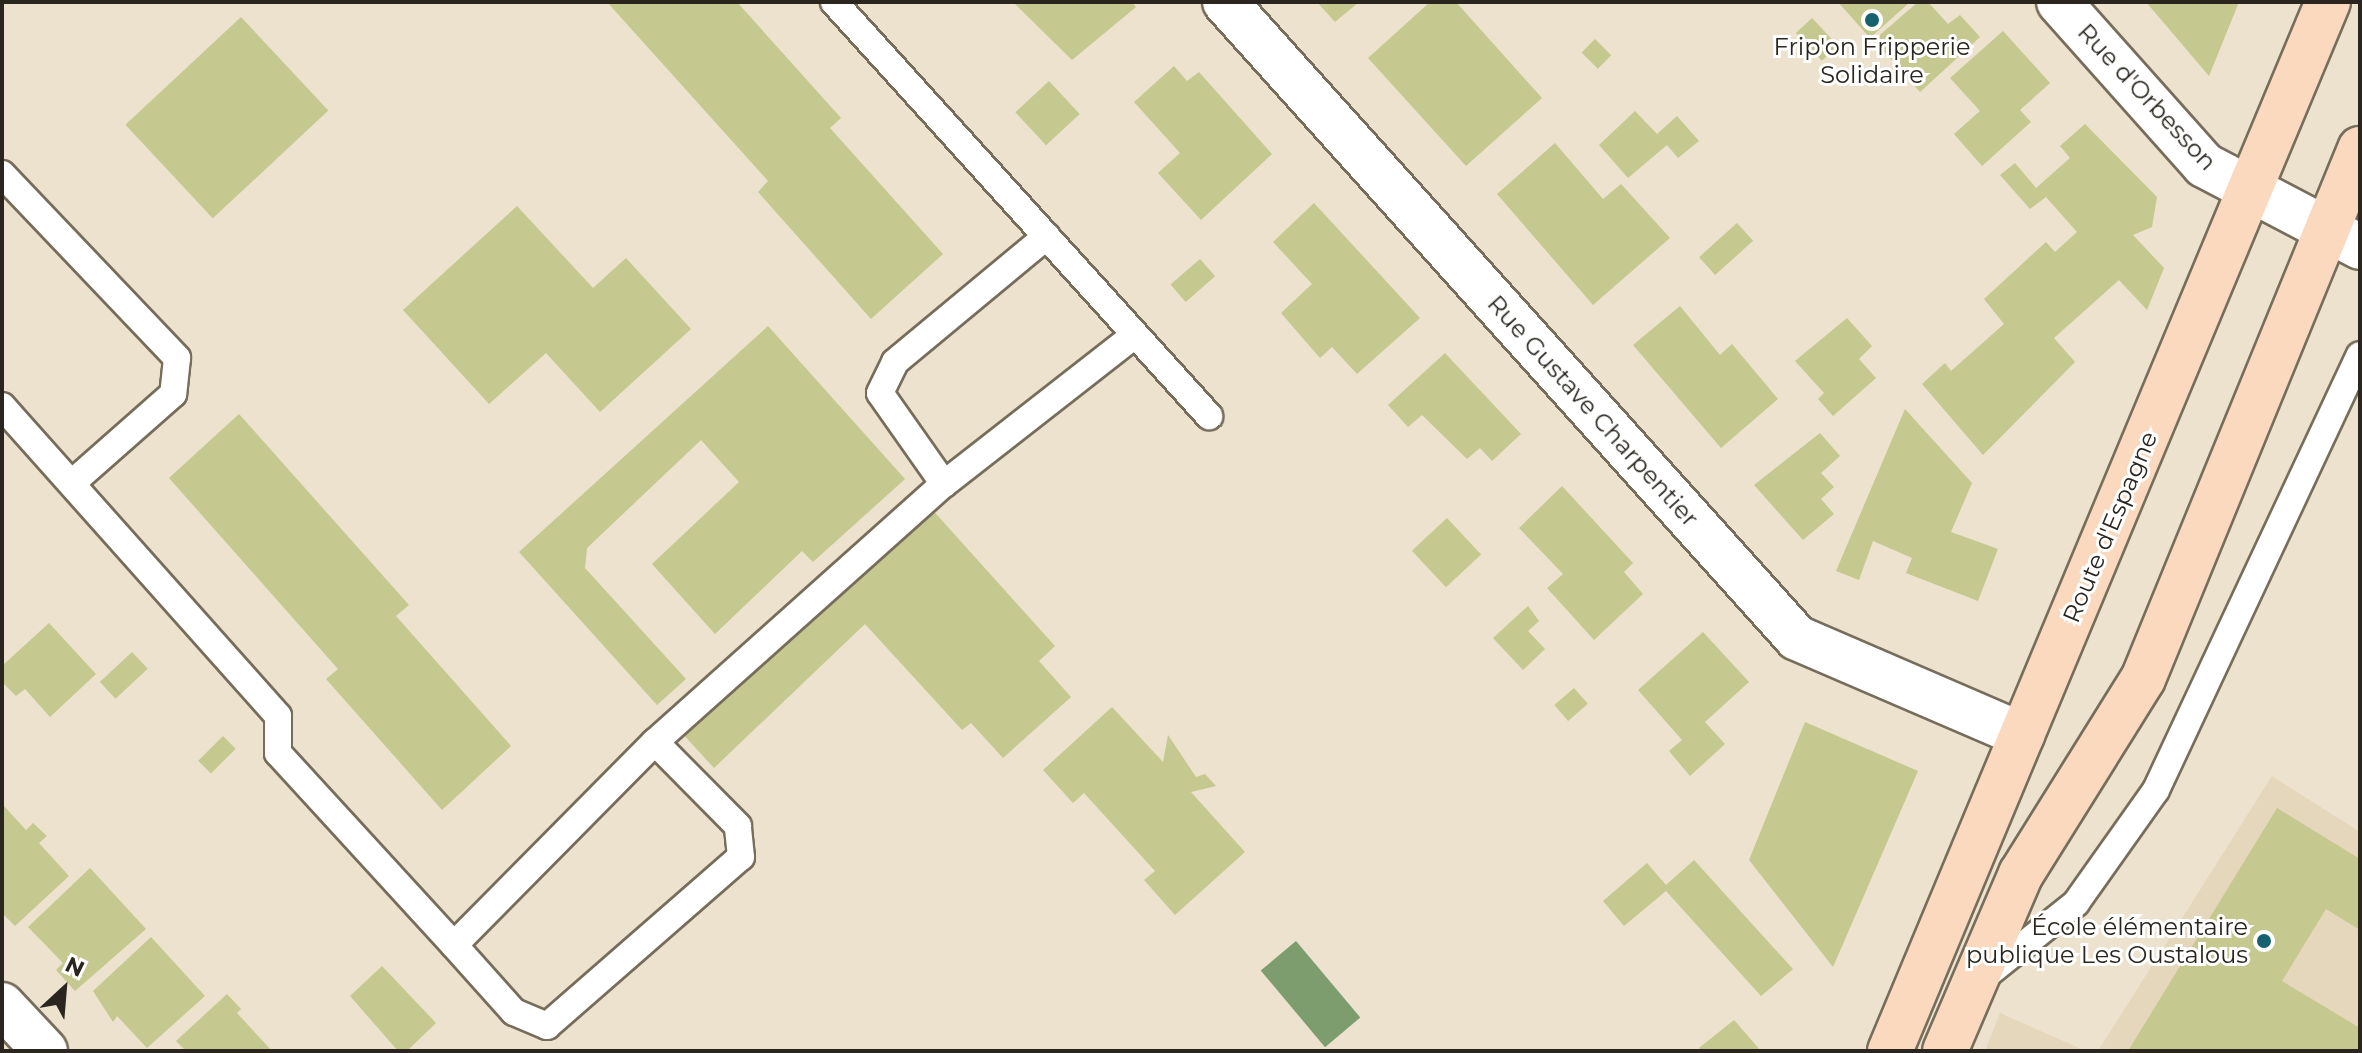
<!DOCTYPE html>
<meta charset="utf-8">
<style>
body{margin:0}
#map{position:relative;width:2362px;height:1053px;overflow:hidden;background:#ece2ce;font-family:Montserrat,sans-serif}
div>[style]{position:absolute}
.built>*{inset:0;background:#e5d7bc}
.water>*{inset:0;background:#7d9d6e;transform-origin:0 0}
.building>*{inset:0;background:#c5c88f;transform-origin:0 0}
.roads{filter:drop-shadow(2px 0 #766d5b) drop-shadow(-2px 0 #766d5b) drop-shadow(0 2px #766d5b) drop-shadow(0 -2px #766d5b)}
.service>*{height:26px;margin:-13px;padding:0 13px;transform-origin:13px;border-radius:13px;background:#fff}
.minor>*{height:44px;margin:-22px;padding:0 22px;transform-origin:22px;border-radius:22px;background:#fff}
.primary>*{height:44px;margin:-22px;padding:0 22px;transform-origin:22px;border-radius:22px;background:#fad9bf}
.dots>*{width:22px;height:22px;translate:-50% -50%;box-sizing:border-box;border:4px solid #fff;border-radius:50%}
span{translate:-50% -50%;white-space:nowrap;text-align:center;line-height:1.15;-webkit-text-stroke:6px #fff;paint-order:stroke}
.poi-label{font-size:24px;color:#2a261f}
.right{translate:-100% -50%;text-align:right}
.street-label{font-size:24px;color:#2a261f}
.frame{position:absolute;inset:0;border:4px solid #2a261f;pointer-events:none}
.north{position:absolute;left:24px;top:949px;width:80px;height:80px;-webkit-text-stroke:6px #fff;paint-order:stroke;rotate:26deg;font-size:22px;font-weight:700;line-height:32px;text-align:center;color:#2a261f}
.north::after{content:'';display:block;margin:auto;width:28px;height:36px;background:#2a261f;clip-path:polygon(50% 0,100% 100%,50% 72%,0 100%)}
</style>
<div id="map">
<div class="built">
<div style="clip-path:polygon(2272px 776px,2360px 832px,2360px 1051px,2098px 1051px)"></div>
<div style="clip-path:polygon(2000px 1013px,2086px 1051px,1985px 1051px)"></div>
</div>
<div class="water">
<div style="left:1296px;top:941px;width:100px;height:46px;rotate:50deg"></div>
</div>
<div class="building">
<div style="clip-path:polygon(607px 2px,737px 2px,841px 118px,830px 128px,943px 254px,871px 319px,758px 192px,768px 181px)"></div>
<div style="clip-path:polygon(1013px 2px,1132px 2px,1136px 7px,1072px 60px)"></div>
<div style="clip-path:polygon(1317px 2px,1359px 2px,1335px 22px)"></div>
<div style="clip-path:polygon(1430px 2px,1456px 2px,1542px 98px,1466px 166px,1368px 58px)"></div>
<div style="clip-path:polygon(1838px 2px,1910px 2px,1870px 38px)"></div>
<div style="clip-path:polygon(1918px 2px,1928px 2px,1948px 24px,1960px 15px,1980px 37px,1920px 92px,1874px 40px)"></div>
<div style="clip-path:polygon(2146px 2px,2239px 2px,2209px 76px)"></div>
<div style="left:241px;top:17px;width:128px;height:158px;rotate:47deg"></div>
<div style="left:1812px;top:18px;width:38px;height:22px;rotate:47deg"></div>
<div style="clip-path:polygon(2003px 31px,2050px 83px,2020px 110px,2031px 122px,1982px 166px,1954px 134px,1980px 111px,1950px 78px)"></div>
<div style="left:1595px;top:39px;width:23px;height:19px;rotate:45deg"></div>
<div style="clip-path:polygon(1174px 66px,1187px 81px,1199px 72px,1272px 154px,1201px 220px,1158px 173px,1180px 153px,1134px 102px)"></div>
<div style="left:1049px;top:81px;width:45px;height:46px;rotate:47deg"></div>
<div style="clip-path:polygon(1635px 111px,1657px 134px,1677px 116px,1699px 141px,1678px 158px,1667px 145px,1628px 178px,1599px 145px)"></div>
<div style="clip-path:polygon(2085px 124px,2157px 197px,2152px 227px,2133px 235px,2164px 268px,2147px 310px,2119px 280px,2054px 338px,2075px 362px,1983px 455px,1922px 384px,1945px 363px,1951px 371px,2004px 324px,1984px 299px,2046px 242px,2055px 252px,2077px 232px,2046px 197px,2030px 209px,2000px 175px,2015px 163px,2036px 188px,2070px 158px,2060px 146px)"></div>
<div style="clip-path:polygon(1555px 143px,1603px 199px,1621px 184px,1670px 238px,1593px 305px,1497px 194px)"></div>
<div style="clip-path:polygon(1314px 203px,1420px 318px,1357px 374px,1332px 347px,1320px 358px,1281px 313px,1312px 284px,1273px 242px)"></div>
<div style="clip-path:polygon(517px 206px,593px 288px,626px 258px,691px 329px,600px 412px,546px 353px,489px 404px,403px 310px)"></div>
<div style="left:1737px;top:223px;width:24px;height:51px;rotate:48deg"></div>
<div style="left:1200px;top:259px;width:23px;height:39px;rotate:49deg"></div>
<div style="clip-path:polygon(1680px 306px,1720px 355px,1732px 344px,1778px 399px,1721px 448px,1633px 345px)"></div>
<div style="clip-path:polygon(1847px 318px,1872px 346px,1859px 359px,1876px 378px,1833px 416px,1818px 399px,1824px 393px,1795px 361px)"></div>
<div style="clip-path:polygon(768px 326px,905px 479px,813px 562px,802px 551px,715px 634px,652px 564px,739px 482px,701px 440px,587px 548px,585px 568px,686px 679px,657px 705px,519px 552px)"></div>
<div style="clip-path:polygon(1445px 353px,1521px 434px,1492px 461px,1480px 448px,1467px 459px,1422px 415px,1408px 427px,1388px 405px)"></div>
<div style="clip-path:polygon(1905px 409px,1972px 483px,1951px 532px,1998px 549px,1978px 601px,1906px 573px,1912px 558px,1873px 541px,1859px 580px,1836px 571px)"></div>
<div style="clip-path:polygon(239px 414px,409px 605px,396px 616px,511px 746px,442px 810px,326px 679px,338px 669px,169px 478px)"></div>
<div style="clip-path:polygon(1820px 433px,1840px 456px,1821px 473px,1834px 487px,1821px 499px,1834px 514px,1803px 540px,1754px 485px)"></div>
<div style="clip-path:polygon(1562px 486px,1633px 563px,1624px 572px,1643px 594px,1594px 640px,1547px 588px,1563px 574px,1519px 528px)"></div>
<div style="clip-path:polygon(929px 506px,1055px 646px,1039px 661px,1071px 697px,1003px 758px,971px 723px,962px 730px,865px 624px,714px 768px,681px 732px)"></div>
<div style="left:1447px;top:518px;width:50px;height:48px;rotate:47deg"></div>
<div style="clip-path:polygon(1528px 606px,1539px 621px,1528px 631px,1545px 649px,1523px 670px,1493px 638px)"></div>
<div style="clip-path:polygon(49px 623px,96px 674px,50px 717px,25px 689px,16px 696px,2px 682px,2px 666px)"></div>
<div style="clip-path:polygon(1703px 632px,1749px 682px,1705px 722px,1725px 744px,1690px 776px,1669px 751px,1682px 740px,1638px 690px)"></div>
<div style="left:132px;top:652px;width:23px;height:44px;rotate:47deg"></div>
<div style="left:1574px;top:688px;width:21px;height:26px;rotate:49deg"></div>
<div style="clip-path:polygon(1112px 707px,1163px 762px,1168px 735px,1196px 777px,1205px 774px,1216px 786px,1191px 792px,1245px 852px,1175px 915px,1144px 880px,1155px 871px,1084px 793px,1073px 803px,1043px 770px)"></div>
<div style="clip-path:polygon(1805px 722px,1918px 771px,1833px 967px,1749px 860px)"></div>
<div style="left:223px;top:736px;width:18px;height:35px;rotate:45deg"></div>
<div style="clip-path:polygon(2px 804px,26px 830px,33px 823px,47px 836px,39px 843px,69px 876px,15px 926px,2px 913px)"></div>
<div style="clip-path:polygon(2277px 808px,2360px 859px,2360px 930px,2326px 909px,2282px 981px,2360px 1028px,2360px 1051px,2128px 1051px)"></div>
<div style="clip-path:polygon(1694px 860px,1793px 969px,1761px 996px,1666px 891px,1624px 926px,1603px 901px,1647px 863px,1666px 885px)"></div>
<div style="clip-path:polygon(90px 868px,146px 929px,75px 991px,56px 970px,63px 963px,28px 927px)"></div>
<div style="clip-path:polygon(151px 937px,205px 996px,147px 1048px,117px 1016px,113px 1022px,93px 991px)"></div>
<div style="clip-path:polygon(382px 966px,436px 1023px,407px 1051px,398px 1051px,350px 996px)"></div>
<div style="clip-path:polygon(227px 994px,241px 1009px,237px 1013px,272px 1051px,186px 1051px,176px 1041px)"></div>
<div style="clip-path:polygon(1734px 1020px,1761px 1051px,1702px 1051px,1699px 1048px)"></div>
</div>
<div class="roads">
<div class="service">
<div style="left:834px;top:2px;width:559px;rotate:47.83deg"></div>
<div style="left:2px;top:174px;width:254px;rotate:46.4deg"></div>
<div style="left:177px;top:358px;width:36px;rotate:96deg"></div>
<div style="left:173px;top:394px;width:135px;rotate:138.6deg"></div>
<div style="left:2px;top:406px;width:415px;rotate:48.3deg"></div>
<div style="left:278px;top:716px;width:37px;rotate:90deg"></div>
<div style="left:278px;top:753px;width:260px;rotate:47.5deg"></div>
<div style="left:454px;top:945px;width:286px;rotate:-45.3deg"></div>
<div style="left:655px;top:742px;width:387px;rotate:-41.8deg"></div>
<div style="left:944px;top:484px;width:242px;rotate:-38deg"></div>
<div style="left:944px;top:484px;width:111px;rotate:-125.1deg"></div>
<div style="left:880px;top:393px;width:34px;rotate:-64deg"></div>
<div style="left:895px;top:362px;width:197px;rotate:-39.7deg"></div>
<div style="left:454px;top:945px;width:90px;rotate:48.2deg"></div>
<div style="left:514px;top:1012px;width:36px;rotate:23deg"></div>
<div style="left:547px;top:1026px;width:257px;rotate:-41.1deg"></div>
<div style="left:741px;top:857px;width:31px;rotate:-96deg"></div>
<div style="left:738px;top:826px;width:118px;rotate:-134.7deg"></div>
<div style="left:1980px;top:980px;width:123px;rotate:-38.7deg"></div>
<div style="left:2076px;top:903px;width:138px;rotate:-54.7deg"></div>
<div style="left:2156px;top:790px;width:480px;rotate:-64.9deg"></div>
</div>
<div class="minor">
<div style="left:1225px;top:2px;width:855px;rotate:48.03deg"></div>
<div style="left:1797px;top:638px;width:245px;rotate:23.3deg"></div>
<div style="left:2059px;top:2px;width:218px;rotate:48.3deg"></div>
<div style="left:2204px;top:165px;width:176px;rotate:27.7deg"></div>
<div style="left:2px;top:1005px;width:63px;rotate:46.9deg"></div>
</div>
<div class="primary">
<div style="left:1890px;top:1051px;width:1137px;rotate:-67.34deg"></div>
<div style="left:1945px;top:1051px;width:193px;rotate:-66.8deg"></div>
<div style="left:2021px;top:874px;width:230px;rotate:-58deg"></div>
<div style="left:2143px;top:679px;width:573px;rotate:-67.73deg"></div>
</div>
</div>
<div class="dots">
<div style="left:1872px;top:20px;background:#18616f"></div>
<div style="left:2264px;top:941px;background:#18616f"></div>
</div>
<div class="poi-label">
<span style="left:1872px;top:61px">Frip'on Fripperie<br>Solidaire</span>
<span class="right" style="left:2248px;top:941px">École élémentaire<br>publique Les Oustalous</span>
</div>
<div class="street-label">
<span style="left:2147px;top:97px;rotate:47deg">Rue d'Orbesson</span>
<span style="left:1593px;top:411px;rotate:48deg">Rue Gustave Charpentier</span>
<span style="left:2110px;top:527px;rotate:-67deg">Route d'Espagne</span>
</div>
<div class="frame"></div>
<div class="north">N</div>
</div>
